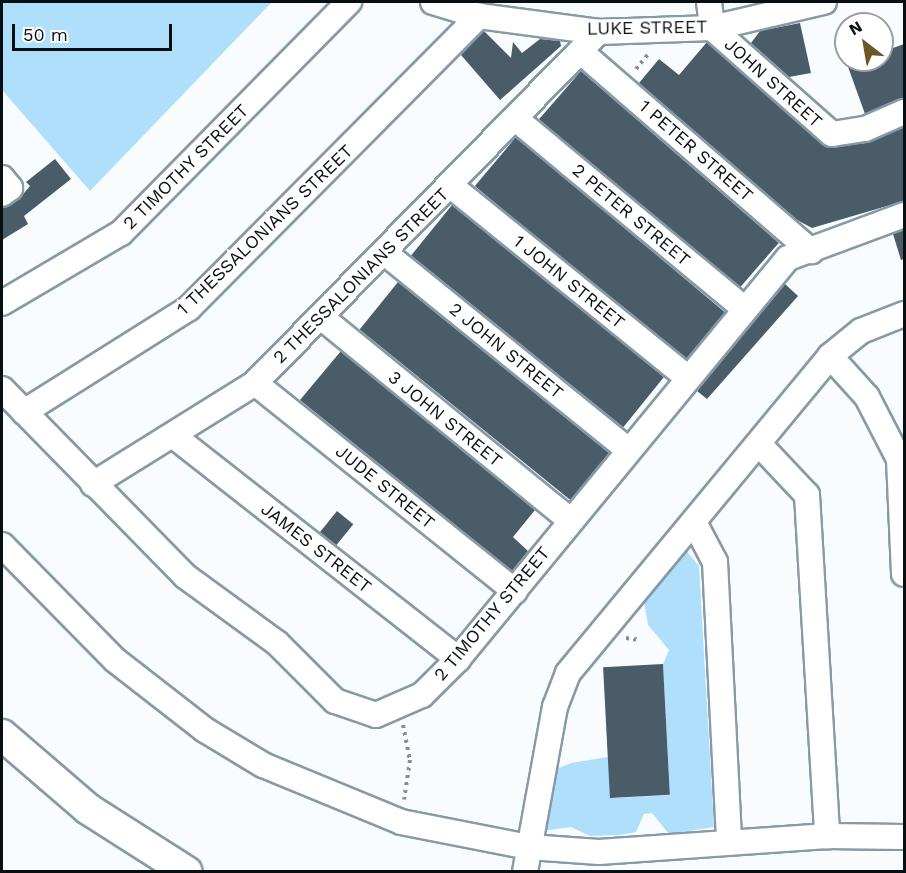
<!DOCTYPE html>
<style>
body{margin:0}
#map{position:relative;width:906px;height:873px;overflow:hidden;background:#f8fcff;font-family:"Work Sans",sans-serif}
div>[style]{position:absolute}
.green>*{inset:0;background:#b0dffc}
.building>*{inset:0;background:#4a5c68;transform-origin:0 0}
.path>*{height:4px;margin-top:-2px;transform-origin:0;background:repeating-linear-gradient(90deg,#878d90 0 3px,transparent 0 7.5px)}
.roads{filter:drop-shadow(2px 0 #869aa7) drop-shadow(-2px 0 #869aa7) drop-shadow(0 2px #869aa7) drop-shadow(0 -2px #869aa7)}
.minor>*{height:24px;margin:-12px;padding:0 12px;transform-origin:12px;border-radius:12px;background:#fff}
.tertiary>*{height:30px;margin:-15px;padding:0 15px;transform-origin:15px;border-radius:15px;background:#fff}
span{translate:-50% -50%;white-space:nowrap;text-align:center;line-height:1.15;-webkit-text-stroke:6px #fff;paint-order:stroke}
.street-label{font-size:18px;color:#070f13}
.frame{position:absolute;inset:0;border:3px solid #070f13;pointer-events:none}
.north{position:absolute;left:834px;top:12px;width:60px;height:60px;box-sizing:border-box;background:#fff;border:2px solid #9c9fa1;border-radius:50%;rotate:329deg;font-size:16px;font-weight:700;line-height:24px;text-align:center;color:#070f13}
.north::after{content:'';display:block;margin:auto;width:21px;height:27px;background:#6d5727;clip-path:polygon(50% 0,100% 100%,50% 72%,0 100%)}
.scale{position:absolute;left:12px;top:24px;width:160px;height:27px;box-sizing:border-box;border:3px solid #070f13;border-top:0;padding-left:8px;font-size:18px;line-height:21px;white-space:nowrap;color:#070f13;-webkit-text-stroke:4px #fff;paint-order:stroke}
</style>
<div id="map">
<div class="green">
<div style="clip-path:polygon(2px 2px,272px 2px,90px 191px,2px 90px)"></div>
<div style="clip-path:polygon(685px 549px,699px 566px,714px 827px,669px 834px,652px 813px,644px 814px,636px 832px,619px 835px,590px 836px,571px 827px,543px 831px,554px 770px,571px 763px,614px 756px,616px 798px,670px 795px,663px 664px,669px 650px,648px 625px,642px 590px)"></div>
</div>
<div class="building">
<div style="clip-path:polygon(800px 23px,811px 73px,789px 77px,751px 43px,760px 31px)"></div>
<div style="clip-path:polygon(484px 31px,511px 58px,513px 42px,522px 53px,540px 39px,560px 41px,561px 46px,500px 100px,461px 55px)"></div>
<div style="clip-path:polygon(707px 42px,828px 147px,867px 143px,904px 127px,904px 201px,812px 228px,797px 220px,639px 83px,659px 59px,679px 75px)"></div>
<div style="clip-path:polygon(904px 44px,904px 98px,865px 114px,847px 64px,882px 60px,882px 52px)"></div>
<div style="left:581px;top:71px;width:262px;height:64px;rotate:41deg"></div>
<div style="left:516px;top:137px;width:273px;height:64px;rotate:40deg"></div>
<div style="clip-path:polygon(55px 159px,71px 179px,24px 216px,28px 224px,2px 240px,2px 208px,19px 199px,30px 186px,26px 182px)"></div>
<div style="left:452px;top:205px;width:273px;height:65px;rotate:39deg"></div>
<div style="clip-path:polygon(904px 230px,904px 259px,901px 260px,893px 234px)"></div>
<div style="left:398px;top:282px;width:272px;height:61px;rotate:39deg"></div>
<div style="clip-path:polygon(785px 284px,798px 296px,707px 399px,697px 391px)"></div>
<div style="clip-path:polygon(341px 351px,535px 510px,513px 537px,528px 551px,512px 571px,300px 400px)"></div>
<div style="left:337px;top:511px;width:21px;height:27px;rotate:39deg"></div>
<div style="left:663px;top:664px;width:131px;height:60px;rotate:87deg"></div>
</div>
<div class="path">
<div style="left:636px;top:69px;width:22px;rotate:-51deg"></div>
<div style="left:626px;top:638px;width:14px;rotate:8deg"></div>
<div style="left:403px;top:725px;width:36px;rotate:79deg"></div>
<div style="left:410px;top:760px;width:40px;rotate:98.5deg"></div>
</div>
<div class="roads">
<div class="minor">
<div style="left:433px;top:2px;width:48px;rotate:16.9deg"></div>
<div style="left:479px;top:16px;width:121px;rotate:7.6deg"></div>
<div style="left:599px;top:32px;width:113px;rotate:-2deg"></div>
<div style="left:712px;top:28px;width:115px;rotate:-13.1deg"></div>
<div style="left:709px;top:2px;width:26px;rotate:83deg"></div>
<div style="left:712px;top:28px;width:160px;rotate:41.5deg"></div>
<div style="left:832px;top:134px;width:33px;rotate:-9deg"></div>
<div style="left:865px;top:129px;width:43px;rotate:-23.6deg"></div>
<div style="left:580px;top:51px;width:306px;rotate:40.9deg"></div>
<div style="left:517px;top:120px;width:296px;rotate:39.7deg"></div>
<div style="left:2px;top:178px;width:13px;rotate:51deg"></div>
<div style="left:10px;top:188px;width:10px;rotate:143deg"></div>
<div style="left:451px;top:186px;width:304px;rotate:39deg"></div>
<div style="left:385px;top:253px;width:313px;rotate:39deg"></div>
<div style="left:2px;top:303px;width:138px;rotate:-30.5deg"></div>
<div style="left:121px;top:233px;width:325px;rotate:-45.4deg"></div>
<div style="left:321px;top:317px;width:321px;rotate:39.2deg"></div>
<div style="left:830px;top:356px;width:55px;rotate:47.9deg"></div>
<div style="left:867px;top:397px;width:70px;rotate:62.7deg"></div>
<div style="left:899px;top:459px;width:115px;rotate:87.5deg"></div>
<div style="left:255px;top:383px;width:333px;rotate:38.7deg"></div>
<div style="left:2px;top:389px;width:262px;rotate:45.6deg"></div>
<div style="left:185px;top:576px;width:114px;rotate:36.1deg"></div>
<div style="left:277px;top:643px;width:82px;rotate:45deg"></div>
<div style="left:335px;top:701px;width:43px;rotate:18.9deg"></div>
<div style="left:376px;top:715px;width:50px;rotate:-23.5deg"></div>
<div style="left:422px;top:695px;width:51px;rotate:-45deg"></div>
<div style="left:458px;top:659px;width:519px;rotate:-50.55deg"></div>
<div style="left:788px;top:258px;width:124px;rotate:-20.3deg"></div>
<div style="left:24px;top:412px;width:195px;rotate:-32.2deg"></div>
<div style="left:189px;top:308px;width:412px;rotate:-45.2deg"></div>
<div style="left:175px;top:437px;width:360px;rotate:38.1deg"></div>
<div style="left:759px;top:444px;width:70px;rotate:46.7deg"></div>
<div style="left:807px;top:495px;width:342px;rotate:86.6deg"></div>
<div style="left:93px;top:484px;width:191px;rotate:-31.9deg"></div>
<div style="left:255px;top:383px;width:491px;rotate:-45.6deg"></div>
<div style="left:694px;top:522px;width:45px;rotate:62.3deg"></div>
<div style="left:715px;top:562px;width:281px;rotate:87.1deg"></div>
<div style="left:2px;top:545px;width:161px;rotate:45.5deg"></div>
<div style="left:115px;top:660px;width:114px;rotate:37.9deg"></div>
<div style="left:205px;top:730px;width:68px;rotate:31.1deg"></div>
<div style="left:263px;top:765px;width:149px;rotate:22.4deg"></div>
<div style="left:401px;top:822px;width:130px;rotate:11.1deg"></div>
<div style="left:529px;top:847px;width:70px;rotate:4.1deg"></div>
<div style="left:599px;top:852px;width:229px;rotate:-4deg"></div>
<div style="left:827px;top:836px;width:77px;rotate:0.7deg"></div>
<div style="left:525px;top:872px;width:168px;rotate:-79.7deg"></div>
<div style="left:555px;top:707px;width:36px;rotate:-69deg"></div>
<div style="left:568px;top:673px;width:411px;rotate:-50.4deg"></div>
<div style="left:830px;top:356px;width:40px;rotate:-39deg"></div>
<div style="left:861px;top:331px;width:46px;rotate:-21.6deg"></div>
</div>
<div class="tertiary">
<div style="left:2px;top:735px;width:113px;rotate:40.7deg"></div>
<div style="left:88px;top:809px;width:117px;rotate:32.5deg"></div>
</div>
</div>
<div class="street-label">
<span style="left:647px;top:28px;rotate:-1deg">LUKE STREET</span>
<span style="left:773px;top:83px;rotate:42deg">JOHN STREET</span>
<span style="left:696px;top:151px;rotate:41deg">1 PETER STREET</span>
<span style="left:186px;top:167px;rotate:-45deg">2 TIMOTHY STREET</span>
<span style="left:631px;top:215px;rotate:40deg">2 PETER STREET</span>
<span style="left:265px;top:230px;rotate:-44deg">1 THESSALONIANS STREET</span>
<span style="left:361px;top:276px;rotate:-45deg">2 THESSALONIANS STREET</span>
<span style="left:569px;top:282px;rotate:39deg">1 JOHN STREET</span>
<span style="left:506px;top:351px;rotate:39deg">2 JOHN STREET</span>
<span style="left:445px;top:419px;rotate:39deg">3 JOHN STREET</span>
<span style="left:385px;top:487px;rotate:39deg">JUDE STREET</span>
<span style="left:316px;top:548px;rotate:38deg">JAMES STREET</span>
<span style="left:492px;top:614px;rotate:-50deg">2 TIMOTHY STREET</span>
</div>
<div class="frame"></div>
<div class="north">N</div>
<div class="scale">50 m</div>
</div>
